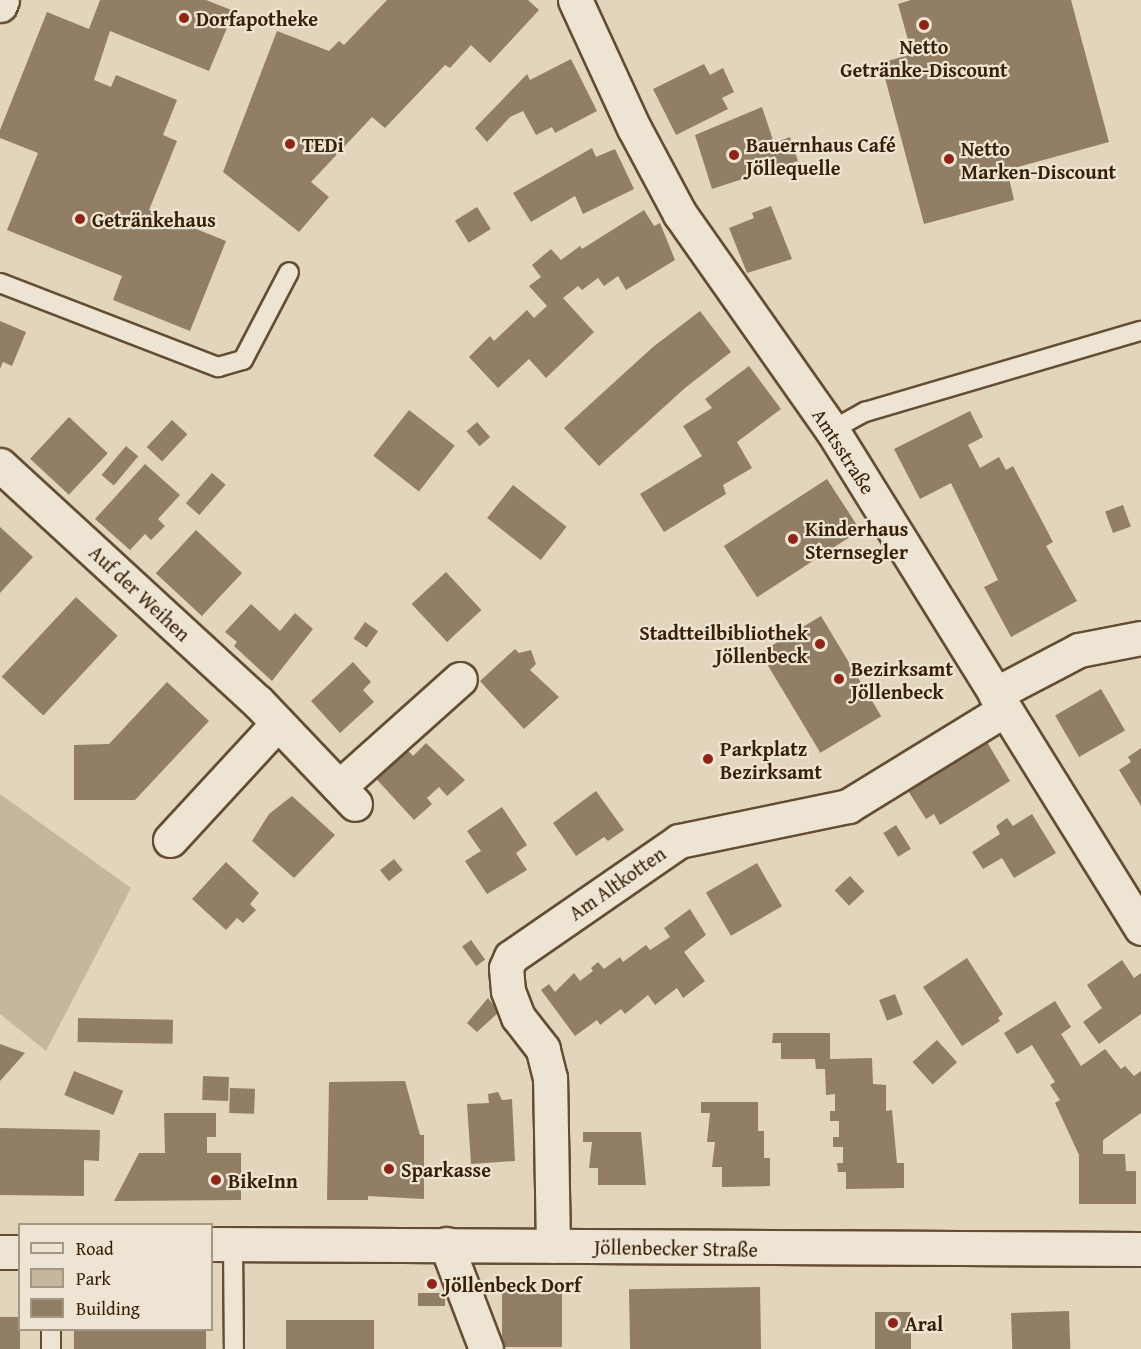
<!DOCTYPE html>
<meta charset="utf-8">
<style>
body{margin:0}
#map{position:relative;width:1141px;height:1349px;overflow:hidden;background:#e3d5bc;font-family:"Gentium Book Plus",serif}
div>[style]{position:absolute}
.green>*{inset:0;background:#c6b69d}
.building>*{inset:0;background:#917e64;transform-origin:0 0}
.roads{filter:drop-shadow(2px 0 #644d33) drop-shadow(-2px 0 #644d33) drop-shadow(0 2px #644d33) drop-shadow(0 -2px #644d33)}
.service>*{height:18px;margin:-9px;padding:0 9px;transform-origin:9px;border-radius:9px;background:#ede4d3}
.minor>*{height:33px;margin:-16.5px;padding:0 16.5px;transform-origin:16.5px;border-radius:16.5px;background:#ede4d3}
.secondary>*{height:33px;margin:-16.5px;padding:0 16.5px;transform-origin:16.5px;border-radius:16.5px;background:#ede4d3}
.dots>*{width:16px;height:16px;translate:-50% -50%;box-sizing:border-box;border:3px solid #ede4d3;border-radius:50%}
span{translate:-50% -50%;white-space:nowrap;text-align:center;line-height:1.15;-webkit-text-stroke:4.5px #ede4d3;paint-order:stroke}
.poi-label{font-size:20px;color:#392005;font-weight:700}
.left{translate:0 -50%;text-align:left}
.right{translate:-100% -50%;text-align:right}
.street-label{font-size:20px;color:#392005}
.legend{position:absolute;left:18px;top:1223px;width:195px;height:108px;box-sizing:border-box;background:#ede4d3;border:2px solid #a59681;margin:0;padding:8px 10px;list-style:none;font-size:18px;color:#392005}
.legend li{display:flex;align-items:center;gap:12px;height:30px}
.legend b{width:30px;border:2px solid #a59681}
</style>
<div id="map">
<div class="green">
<div style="clip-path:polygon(0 794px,131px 888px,46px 1051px,0 1014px)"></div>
</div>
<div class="building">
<div style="clip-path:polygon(100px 0,206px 0,234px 11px,209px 71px,110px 31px,94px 80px,111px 87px,116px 75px,177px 100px,163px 135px,177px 141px,149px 210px,226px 241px,190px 331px,113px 300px,122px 276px,7px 230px,38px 153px,0 138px,0 130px,47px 12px,89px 29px)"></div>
<div style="clip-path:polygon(387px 0,528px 0,539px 10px,490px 63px,471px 45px,450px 68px,445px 65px,385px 128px,372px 117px,311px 182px,329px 197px,299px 232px,223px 172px,277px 31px,329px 51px,339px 41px,344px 45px)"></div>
<div style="clip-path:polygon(911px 0,1071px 0,1109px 142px,1007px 170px,1014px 200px,924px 224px,881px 63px,912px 54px,898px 4px)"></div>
<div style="clip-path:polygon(571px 59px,597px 111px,555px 133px,552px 127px,536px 135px,523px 111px,510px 117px,487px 142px,475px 128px,527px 74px,530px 80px)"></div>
<div style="clip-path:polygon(704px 64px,710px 75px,723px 68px,734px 92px,722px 98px,728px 109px,676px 135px,653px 89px)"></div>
<div style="clip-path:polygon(762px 107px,774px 143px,790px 137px,798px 161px,712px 189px,695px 135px)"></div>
<div style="clip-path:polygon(592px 148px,596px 157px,615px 149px,634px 189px,583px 214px,575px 196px,531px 222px,513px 193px)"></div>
<div style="clip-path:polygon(771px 206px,792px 259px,747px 273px,729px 228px,754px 218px,752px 213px)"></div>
<div style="left:477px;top:207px;width:26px;height:26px;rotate:58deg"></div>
<div style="clip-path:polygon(644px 210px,654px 226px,660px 223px,675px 260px,626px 290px,618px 276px,604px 286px,598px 278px,582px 290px,578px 286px,563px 298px,594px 332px,546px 378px,529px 359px,498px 388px,469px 357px,490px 336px,494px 341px,527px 310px,534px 318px,547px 306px,529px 286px,541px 277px,532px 265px,551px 249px,561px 260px,580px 246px,582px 249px)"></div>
<div style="clip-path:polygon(700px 311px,731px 352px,685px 388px,599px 466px,564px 428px,653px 347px)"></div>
<div style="clip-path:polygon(0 321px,26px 332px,12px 366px,3px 362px,0 369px)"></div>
<div style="clip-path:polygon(749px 366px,781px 409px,737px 442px,752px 468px,723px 485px,726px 494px,664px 532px,640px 494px,702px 456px,683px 426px,712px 408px,705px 399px)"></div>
<div style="left:409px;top:410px;width:58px;height:58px;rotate:38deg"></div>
<div style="clip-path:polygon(970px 411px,983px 437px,968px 445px,980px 468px,999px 457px,1006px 470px,1013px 466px,1053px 542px,1046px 546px,1077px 601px,1011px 637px,984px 587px,998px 580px,951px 483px,920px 499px,894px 449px)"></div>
<div style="left:69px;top:417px;width:53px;height:57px;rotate:43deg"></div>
<div style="left:172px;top:420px;width:21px;height:37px;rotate:43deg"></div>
<div style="left:477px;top:422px;width:20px;height:14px;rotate:49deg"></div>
<div style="left:126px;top:446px;width:16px;height:38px;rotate:40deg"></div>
<div style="clip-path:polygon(145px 464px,180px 495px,158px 519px,165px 526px,151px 540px,145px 534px,130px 550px,95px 519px)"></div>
<div style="left:212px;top:473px;width:18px;height:40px;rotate:41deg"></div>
<div style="left:827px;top:479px;width:61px;height:123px;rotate:57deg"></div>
<div style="left:513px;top:485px;width:68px;height:42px;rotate:38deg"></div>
<div style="left:1123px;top:505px;width:23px;height:19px;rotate:70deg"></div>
<div style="clip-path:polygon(0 527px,33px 557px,0 593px)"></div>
<div style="left:196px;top:530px;width:63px;height:59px;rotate:43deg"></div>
<div style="left:446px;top:572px;width:52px;height:47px;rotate:47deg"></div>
<div style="left:76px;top:597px;width:57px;height:109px;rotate:43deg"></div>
<div style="clip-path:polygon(251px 604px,280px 631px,295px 613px,313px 629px,272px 681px,234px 646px,237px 642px,225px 632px)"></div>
<div style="left:821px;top:616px;width:117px;height:71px;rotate:59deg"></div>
<div style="left:365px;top:622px;width:16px;height:20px;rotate:35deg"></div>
<div style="clip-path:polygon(515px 649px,519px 653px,531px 650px,536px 664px,530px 670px,559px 697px,524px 729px,480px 681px)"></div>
<div style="clip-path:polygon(353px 662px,371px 682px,363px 690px,374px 702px,340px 733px,311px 701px)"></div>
<div style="clip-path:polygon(167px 682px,209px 721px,135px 800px,74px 800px,74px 745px,109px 744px)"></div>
<div style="left:1101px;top:689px;width:48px;height:53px;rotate:60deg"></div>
<div style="clip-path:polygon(975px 741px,987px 742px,1010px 781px,940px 825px,934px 814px,926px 819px,905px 786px)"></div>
<div style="clip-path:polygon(401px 743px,413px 756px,426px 743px,465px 780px,447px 796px,439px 787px,427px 798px,432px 804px,414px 820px,370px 772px)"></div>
<div style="clip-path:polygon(1141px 748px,1141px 806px,1119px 770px,1131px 762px,1128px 757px)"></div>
<div style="clip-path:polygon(596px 791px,624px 830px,608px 841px,604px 837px,576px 856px,553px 823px)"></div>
<div style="clip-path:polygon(292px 796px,335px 835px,294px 878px,252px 841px,269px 814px)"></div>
<div style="clip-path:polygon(502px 807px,527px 845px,516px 853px,527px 870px,487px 894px,465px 861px,481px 851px,467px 831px)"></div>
<div style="clip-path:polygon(1032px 814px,1056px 853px,1014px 878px,1002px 858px,983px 869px,972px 852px,1000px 834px,996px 826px,1007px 818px,1013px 826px)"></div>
<div style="left:896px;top:825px;width:28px;height:15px;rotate:58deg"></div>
<div style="left:394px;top:859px;width:14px;height:18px;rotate:51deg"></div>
<div style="clip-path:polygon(226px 862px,259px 893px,250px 904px,256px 910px,243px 923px,237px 918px,226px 930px,192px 899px)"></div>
<div style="left:757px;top:863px;width:50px;height:59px;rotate:60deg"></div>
<div style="left:850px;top:876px;width:21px;height:21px;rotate:47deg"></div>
<div style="clip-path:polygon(690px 909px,706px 935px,684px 952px,705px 981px,683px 998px,677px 988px,655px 1005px,648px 995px,625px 1014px,621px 1009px,600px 1025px,597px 1020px,575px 1036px,541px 990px,549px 984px,555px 992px,574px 973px,580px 981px,593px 971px,591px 968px,598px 962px,604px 969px,620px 957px,623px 962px,646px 945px,650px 950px,670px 937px,664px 928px)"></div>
<div style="left:471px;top:940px;width:24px;height:11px;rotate:54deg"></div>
<div style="clip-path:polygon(967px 958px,1003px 1014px,998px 1018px,1000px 1021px,962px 1046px,923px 987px)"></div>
<div style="clip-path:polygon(1122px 960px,1134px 978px,1141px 973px,1141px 1014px,1099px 1044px,1083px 1022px,1102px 1008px,1087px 985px)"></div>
<div style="left:895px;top:994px;width:22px;height:17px;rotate:69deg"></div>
<div style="clip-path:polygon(488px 998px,499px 1012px,477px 1032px,467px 1023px)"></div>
<div style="clip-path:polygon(1055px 1001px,1071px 1027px,1061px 1034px,1081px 1066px,1105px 1049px,1121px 1069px,1125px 1066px,1134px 1076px,1141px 1071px,1141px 1113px,1103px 1140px,1103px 1154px,1125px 1154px,1126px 1171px,1136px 1171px,1136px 1204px,1079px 1204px,1079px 1155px,1055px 1103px,1060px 1100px,1050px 1085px,1055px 1082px,1032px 1045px,1017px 1054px,1004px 1033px)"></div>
<div style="left:78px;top:1018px;width:95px;height:24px;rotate:1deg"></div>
<div style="clip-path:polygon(773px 1033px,830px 1033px,830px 1059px,872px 1058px,873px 1084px,886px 1085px,886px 1111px,892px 1110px,897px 1163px,904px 1163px,904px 1188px,846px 1189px,846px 1172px,838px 1172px,837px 1163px,843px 1163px,843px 1147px,833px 1147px,833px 1137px,839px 1137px,839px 1121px,830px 1121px,830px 1111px,835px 1111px,835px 1094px,826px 1095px,825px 1069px,816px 1069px,815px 1059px,781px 1059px,781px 1043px,772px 1043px)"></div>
<div style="left:937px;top:1040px;width:30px;height:33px;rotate:48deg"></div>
<div style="clip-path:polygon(0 1044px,25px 1053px,0 1081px)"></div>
<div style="left:74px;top:1071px;width:53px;height:26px;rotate:22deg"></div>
<div style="left:203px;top:1076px;width:26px;height:24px;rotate:2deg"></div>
<div style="clip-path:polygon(405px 1081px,420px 1135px,424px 1135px,424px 1199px,368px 1196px,368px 1200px,327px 1200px,329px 1082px)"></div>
<div style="left:230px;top:1088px;width:25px;height:25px;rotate:2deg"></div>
<div style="clip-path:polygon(498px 1092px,502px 1100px,512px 1099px,515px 1161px,471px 1164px,467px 1104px,489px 1103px,488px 1094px)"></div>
<div style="clip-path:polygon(701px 1102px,758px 1102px,758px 1131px,764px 1131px,764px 1158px,770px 1158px,770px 1186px,722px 1187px,722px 1167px,712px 1167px,715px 1142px,707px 1142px,710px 1113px,701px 1113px)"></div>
<div style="clip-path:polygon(164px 1113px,216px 1113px,216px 1137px,207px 1137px,207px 1153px,241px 1153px,241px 1200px,114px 1201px,139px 1153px,165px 1153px)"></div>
<div style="clip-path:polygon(0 1128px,100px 1130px,99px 1161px,84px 1160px,84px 1196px,0 1195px)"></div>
<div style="clip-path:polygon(583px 1132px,641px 1132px,646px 1185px,598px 1185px,598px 1168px,589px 1168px,592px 1142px,583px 1142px)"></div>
<div style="left:760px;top:1287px;width:62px;height:131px;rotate:89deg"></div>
<div style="left:502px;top:1290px;width:60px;height:57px"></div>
<div style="left:418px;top:1293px;width:27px;height:13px"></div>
<div style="left:1069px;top:1311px;width:38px;height:58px;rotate:88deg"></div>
<div style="left:875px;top:1312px;width:36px;height:37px"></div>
<div style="left:0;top:1317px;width:20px;height:32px"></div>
<div style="left:286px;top:1320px;width:88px;height:29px"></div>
<div style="left:74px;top:1330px;width:132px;height:19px"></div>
</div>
<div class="roads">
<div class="service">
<div style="left:0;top:283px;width:234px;rotate:21.1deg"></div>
<div style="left:218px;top:367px;width:26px;rotate:-16deg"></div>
<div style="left:243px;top:360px;width:99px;rotate:-62.4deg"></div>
<div style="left:832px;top:430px;width:38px;rotate:-29deg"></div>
<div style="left:865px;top:412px;width:288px;rotate:-16.4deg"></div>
<div style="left:233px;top:1244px;width:105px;rotate:89.5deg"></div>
<div style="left:51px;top:1349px;width:19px;rotate:-90deg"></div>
</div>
<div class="minor">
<div style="left:575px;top:0;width:141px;rotate:65.3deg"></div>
<div style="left:634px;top:128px;width:98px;rotate:61.9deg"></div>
<div style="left:680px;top:214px;width:264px;rotate:54.9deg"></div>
<div style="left:832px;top:430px;width:586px;rotate:58.18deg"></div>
<div style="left:0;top:465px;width:349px;rotate:42.6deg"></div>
<div style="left:257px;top:701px;width:142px;rotate:46.4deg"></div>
<div style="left:995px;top:694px;width:95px;rotate:-27.6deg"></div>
<div style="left:1079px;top:650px;width:63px;rotate:-11deg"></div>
<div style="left:339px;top:787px;width:162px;rotate:-41.8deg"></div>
<div style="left:170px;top:840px;width:159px;rotate:-47.3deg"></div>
<div style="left:446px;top:1244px;width:112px;rotate:69.1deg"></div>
<div style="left:553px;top:1246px;width:168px;rotate:-91deg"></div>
<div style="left:550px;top:1078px;width:30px;rotate:-104deg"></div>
<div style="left:543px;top:1049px;width:41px;rotate:-128deg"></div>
<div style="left:518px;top:1017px;width:28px;rotate:-111deg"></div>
<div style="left:508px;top:991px;width:23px;rotate:-95deg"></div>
<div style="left:506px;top:968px;width:12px;rotate:-66deg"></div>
<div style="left:511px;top:957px;width:204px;rotate:-34.6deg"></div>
<div style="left:679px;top:841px;width:173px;rotate:-11.7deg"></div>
<div style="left:848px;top:806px;width:183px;rotate:-31.6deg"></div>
</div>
<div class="secondary">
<div style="left:0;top:5px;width:5px;rotate:-68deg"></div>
<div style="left:212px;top:1244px;width:929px;rotate:0.31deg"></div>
<div style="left:0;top:1252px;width:20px"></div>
</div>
</div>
<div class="dots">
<div style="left:184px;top:18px;background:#8f2418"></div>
<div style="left:924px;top:25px;background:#8f2418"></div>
<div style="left:290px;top:144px;background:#8f2418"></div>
<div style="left:734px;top:155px;background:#8f2418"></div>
<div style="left:949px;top:159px;background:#8f2418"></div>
<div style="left:80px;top:219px;background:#8f2418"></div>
<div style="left:793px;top:539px;background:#8f2418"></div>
<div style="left:820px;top:644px;background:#8f2418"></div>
<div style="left:839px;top:679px;background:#8f2418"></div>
<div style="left:708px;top:759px;background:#8f2418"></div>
<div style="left:389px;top:1169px;background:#8f2418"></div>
<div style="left:216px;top:1180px;background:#8f2418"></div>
<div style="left:432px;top:1284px;background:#8f2418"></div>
<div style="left:893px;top:1323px;background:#8f2418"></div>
</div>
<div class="poi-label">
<span class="left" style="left:196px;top:18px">Dorfapotheke</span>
<span style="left:924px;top:58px">Netto<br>Getränke-Discount</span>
<span class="left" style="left:302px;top:144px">TEDi</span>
<span class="left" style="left:746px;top:156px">Bauernhaus Café<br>Jöllequelle</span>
<span class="left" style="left:961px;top:160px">Netto<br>Marken-Discount</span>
<span class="left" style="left:92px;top:219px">Getränkehaus</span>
<span class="left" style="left:805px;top:540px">Kinderhaus<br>Sternsegler</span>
<span class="right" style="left:808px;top:644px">Stadtteilbibliothek<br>Jöllenbeck</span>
<span class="left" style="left:851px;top:680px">Bezirksamt<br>Jöllenbeck</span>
<span class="left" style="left:720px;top:760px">Parkplatz<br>Bezirksamt</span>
<span class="left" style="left:401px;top:1169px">Sparkasse</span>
<span class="left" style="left:228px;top:1180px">BikeInn</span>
<span class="left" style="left:444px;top:1284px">Jöllenbeck Dorf</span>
<span class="left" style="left:905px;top:1323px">Aral</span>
</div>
<div class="street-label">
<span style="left:844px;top:451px;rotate:57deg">Amtsstraße</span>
<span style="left:140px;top:593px;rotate:43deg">Auf der Weihen</span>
<span style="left:617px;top:883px;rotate:-35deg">Am Altkotten</span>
<span style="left:676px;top:1248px;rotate:1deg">Jöllenbecker Straße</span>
</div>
<ul class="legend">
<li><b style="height:8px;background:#ede4d3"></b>Road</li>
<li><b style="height:16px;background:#c6b69d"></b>Park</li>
<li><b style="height:16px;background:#917e64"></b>Building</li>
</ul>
</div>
